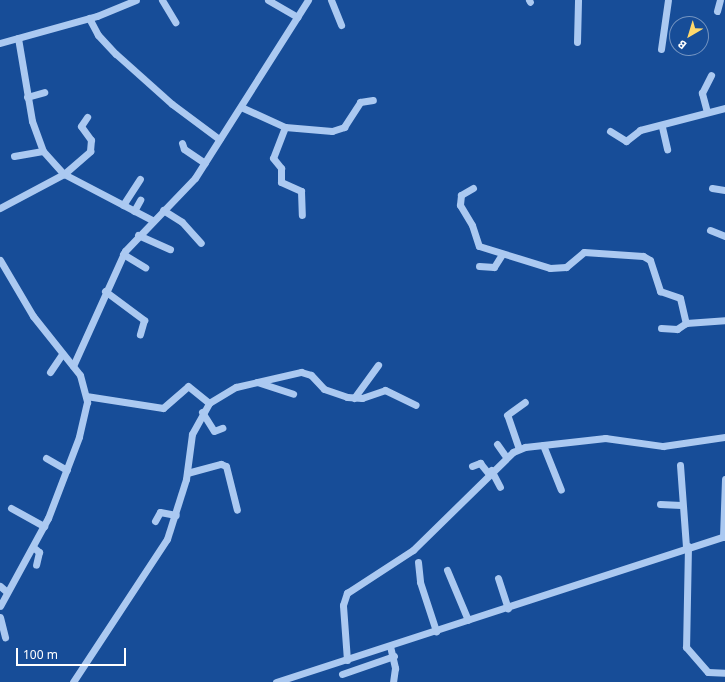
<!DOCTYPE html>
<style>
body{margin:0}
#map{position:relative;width:725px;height:682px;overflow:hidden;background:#174d98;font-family:"Noto Sans",sans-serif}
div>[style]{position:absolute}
.minor>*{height:7px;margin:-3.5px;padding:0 3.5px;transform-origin:3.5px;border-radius:3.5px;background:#abc9f1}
span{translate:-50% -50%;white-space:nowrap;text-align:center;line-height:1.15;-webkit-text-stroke:4px #174d98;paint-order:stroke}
.north{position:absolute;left:669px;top:16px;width:40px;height:40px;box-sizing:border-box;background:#174d98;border:1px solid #7494c1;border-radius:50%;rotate:218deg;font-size:11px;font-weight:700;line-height:16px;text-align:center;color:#fff}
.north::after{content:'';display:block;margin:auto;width:14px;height:18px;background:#ffd86b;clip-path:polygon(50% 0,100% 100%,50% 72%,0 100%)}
.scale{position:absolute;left:16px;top:648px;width:110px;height:18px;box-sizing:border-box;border:2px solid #fff;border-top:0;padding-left:5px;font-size:12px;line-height:14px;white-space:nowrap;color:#fff;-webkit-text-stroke:3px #174d98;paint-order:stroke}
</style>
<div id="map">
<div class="minor">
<div style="left:162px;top:0;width:26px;rotate:59deg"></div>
<div style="left:268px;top:0;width:34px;rotate:30deg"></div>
<div style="left:331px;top:0;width:27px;rotate:68deg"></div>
<div style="left:529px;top:0;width:2px;rotate:63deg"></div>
<div style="left:717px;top:11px;width:11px;rotate:-75deg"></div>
<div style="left:89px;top:18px;width:19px;rotate:62deg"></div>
<div style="left:98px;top:35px;width:26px;rotate:47deg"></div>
<div style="left:116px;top:54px;width:75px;rotate:41.8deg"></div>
<div style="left:172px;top:104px;width:59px;rotate:36.7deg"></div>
<div style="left:18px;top:38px;width:84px;rotate:80.4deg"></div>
<div style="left:32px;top:121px;width:32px;rotate:70deg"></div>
<div style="left:43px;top:151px;width:31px;rotate:48deg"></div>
<div style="left:64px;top:174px;width:99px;rotate:27.6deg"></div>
<div style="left:577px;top:42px;width:42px;rotate:-88.6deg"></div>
<div style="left:0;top:43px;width:101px;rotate:-15.6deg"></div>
<div style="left:97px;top:16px;width:42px;rotate:-22.3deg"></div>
<div style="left:661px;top:49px;width:49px;rotate:-81.9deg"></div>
<div style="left:27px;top:97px;width:18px;rotate:-16deg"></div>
<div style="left:241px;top:107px;width:48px;rotate:24.4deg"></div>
<div style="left:285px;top:127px;width:47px;rotate:4.9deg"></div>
<div style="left:332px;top:131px;width:13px;rotate:-18deg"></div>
<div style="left:344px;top:127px;width:30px;rotate:-57deg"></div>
<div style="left:360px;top:102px;width:13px;rotate:-9deg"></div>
<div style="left:707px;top:112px;width:20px;rotate:-105deg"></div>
<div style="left:702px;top:93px;width:20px;rotate:-63deg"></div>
<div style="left:285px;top:127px;width:33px;rotate:111deg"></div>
<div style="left:273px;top:158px;width:13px;rotate:51deg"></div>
<div style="left:281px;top:168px;width:14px;rotate:90deg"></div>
<div style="left:281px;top:182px;width:22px;rotate:24deg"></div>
<div style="left:301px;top:191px;width:24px;rotate:88deg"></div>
<div style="left:662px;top:127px;width:23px;rotate:77deg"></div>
<div style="left:610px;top:131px;width:19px;rotate:32deg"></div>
<div style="left:626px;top:141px;width:18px;rotate:-38deg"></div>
<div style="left:640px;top:130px;width:88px;rotate:-14.5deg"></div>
<div style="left:182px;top:143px;width:6px;rotate:72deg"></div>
<div style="left:184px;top:149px;width:25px;rotate:34deg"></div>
<div style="left:14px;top:156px;width:29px;rotate:-10deg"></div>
<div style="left:473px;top:188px;width:14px;rotate:150deg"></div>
<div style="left:461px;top:195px;width:10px;rotate:96deg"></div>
<div style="left:460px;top:205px;width:23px;rotate:59deg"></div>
<div style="left:472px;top:225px;width:22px;rotate:72deg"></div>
<div style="left:479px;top:246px;width:74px;rotate:17.2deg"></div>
<div style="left:550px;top:268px;width:16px;rotate:-4deg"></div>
<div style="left:566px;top:267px;width:23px;rotate:-40deg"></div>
<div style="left:584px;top:252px;width:59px;rotate:3.9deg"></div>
<div style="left:643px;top:256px;width:8px;rotate:30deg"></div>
<div style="left:650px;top:260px;width:33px;rotate:72deg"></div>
<div style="left:660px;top:291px;width:21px;rotate:19deg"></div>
<div style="left:680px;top:298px;width:26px;rotate:77deg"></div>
<div style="left:686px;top:323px;width:39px;rotate:-4deg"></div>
<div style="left:712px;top:188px;width:13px;rotate:9deg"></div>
<div style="left:123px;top:205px;width:31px;rotate:-57deg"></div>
<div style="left:0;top:208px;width:72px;rotate:-28deg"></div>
<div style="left:64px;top:174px;width:35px;rotate:-41deg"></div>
<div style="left:90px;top:151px;width:11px;rotate:-85deg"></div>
<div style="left:91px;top:140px;width:17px;rotate:-126deg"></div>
<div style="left:81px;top:126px;width:11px;rotate:-56deg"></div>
<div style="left:163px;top:210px;width:22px;rotate:32deg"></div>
<div style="left:182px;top:222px;width:28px;rotate:48deg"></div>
<div style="left:134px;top:211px;width:13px;rotate:-61deg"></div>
<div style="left:710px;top:230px;width:16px;rotate:22deg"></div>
<div style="left:138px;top:235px;width:35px;rotate:24deg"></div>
<div style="left:123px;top:254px;width:26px;rotate:31deg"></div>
<div style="left:0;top:260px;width:65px;rotate:59.5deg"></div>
<div style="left:33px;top:316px;width:75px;rotate:51.5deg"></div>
<div style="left:80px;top:375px;width:28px;rotate:75deg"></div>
<div style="left:87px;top:402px;width:36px;rotate:103deg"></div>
<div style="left:79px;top:437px;width:87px;rotate:110.9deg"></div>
<div style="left:48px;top:518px;width:100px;rotate:118.6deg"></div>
<div style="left:479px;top:266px;width:15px;rotate:4deg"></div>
<div style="left:494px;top:267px;width:15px;rotate:-58deg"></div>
<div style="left:105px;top:291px;width:49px;rotate:36.6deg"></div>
<div style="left:144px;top:320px;width:15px;rotate:106deg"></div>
<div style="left:661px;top:328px;width:16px;rotate:4deg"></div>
<div style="left:677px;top:329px;width:11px;rotate:-34deg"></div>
<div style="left:73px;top:366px;width:126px;rotate:-65.7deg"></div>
<div style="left:125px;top:251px;width:101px;rotate:-46.2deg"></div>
<div style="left:195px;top:178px;width:211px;rotate:-57.6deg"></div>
<div style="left:50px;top:372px;width:22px;rotate:-56deg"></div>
<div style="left:257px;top:382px;width:38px;rotate:18deg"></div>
<div style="left:86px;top:396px;width:78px;rotate:8.9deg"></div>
<div style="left:163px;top:408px;width:33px;rotate:-41deg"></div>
<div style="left:188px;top:386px;width:27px;rotate:39deg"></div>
<div style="left:354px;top:398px;width:41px;rotate:-54deg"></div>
<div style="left:202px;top:412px;width:22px;rotate:58deg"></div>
<div style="left:214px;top:431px;width:9px;rotate:-21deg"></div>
<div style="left:497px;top:444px;width:16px;rotate:55deg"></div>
<div style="left:543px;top:445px;width:48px;rotate:68.2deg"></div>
<div style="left:519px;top:449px;width:36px;rotate:-109deg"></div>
<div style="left:507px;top:415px;width:22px;rotate:-36deg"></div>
<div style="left:46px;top:458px;width:24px;rotate:30deg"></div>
<div style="left:680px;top:465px;width:82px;rotate:85.8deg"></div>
<div style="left:472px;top:466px;width:9px;rotate:-21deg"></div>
<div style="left:480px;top:463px;width:13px;rotate:51deg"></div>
<div style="left:491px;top:470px;width:19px;rotate:62deg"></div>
<div style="left:187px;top:473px;width:35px;rotate:-15deg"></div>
<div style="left:221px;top:464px;width:5px;rotate:22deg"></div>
<div style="left:226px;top:466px;width:45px;rotate:76deg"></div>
<div style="left:660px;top:504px;width:21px;rotate:3deg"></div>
<div style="left:11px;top:508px;width:38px;rotate:29deg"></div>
<div style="left:155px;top:521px;width:10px;rotate:-61deg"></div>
<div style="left:160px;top:512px;width:16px;rotate:11deg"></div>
<div style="left:723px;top:537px;width:58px;rotate:-88deg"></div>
<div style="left:688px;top:546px;width:101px;rotate:91.1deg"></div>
<div style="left:686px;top:647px;width:33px;rotate:49deg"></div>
<div style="left:708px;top:672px;width:17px;rotate:3deg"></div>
<div style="left:33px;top:547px;width:8px;rotate:40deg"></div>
<div style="left:39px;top:552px;width:13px;rotate:103deg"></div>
<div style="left:418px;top:562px;width:20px;rotate:84deg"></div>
<div style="left:420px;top:582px;width:52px;rotate:71.9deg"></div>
<div style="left:447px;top:570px;width:54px;rotate:67.2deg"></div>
<div style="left:498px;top:578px;width:32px;rotate:72deg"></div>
<div style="left:0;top:586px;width:9px;rotate:41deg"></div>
<div style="left:0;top:617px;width:21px;rotate:76deg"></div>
<div style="left:390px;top:646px;width:23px;rotate:77deg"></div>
<div style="left:395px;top:668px;width:14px;rotate:98deg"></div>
<div style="left:347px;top:660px;width:55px;rotate:-94.2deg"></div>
<div style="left:343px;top:605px;width:13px;rotate:-72deg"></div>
<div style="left:347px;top:593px;width:79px;rotate:-33.1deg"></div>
<div style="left:413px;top:550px;width:140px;rotate:-44.4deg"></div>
<div style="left:513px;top:452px;width:13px;rotate:-23deg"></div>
<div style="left:525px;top:447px;width:81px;rotate:-6.4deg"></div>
<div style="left:605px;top:438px;width:59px;rotate:7.9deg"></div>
<div style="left:663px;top:446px;width:63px;rotate:-8.3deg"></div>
<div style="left:342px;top:674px;width:55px;rotate:-19.1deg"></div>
<div style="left:73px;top:682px;width:171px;rotate:-56.7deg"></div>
<div style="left:167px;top:539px;width:63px;rotate:-72.4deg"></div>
<div style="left:186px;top:479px;width:45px;rotate:-82.4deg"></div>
<div style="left:192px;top:434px;width:35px;rotate:-61deg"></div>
<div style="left:209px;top:403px;width:31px;rotate:-31deg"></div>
<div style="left:236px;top:387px;width:67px;rotate:-13deg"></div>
<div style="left:301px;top:372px;width:10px;rotate:17deg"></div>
<div style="left:311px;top:375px;width:19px;rotate:47deg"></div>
<div style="left:324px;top:389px;width:24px;rotate:19deg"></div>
<div style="left:347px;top:397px;width:15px;rotate:4deg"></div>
<div style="left:362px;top:398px;width:24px;rotate:-19deg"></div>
<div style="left:385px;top:390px;width:34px;rotate:26deg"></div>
<div style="left:276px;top:682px;width:472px;rotate:-18deg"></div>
</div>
<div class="north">B</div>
<div class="scale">100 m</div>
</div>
